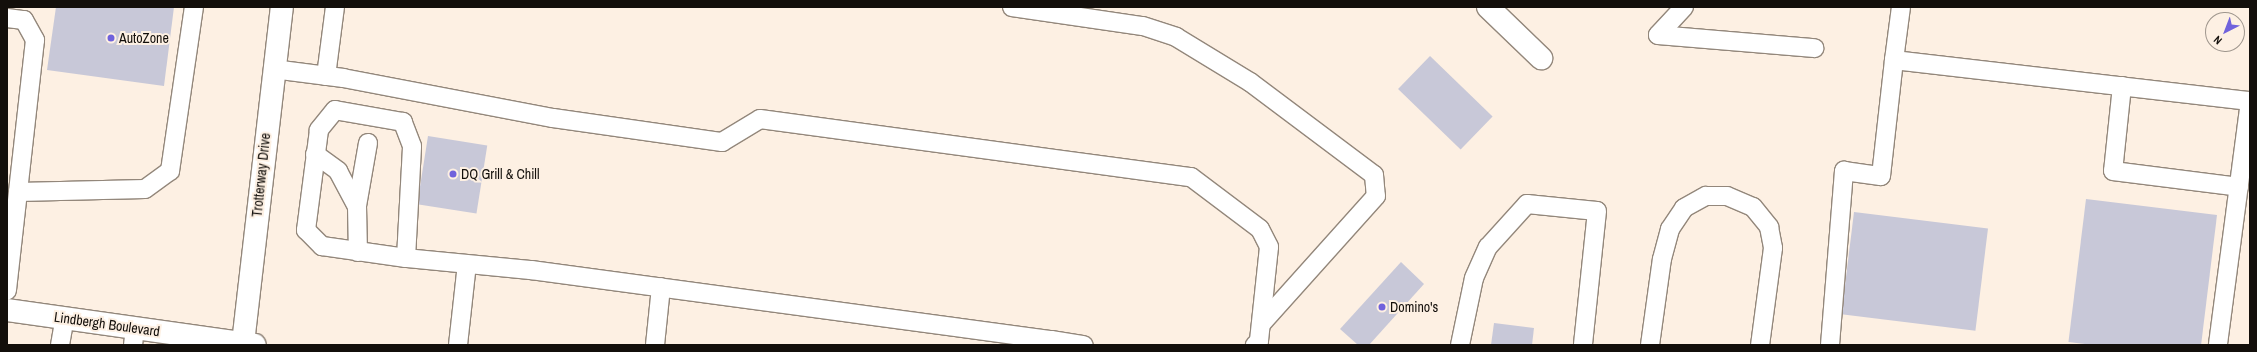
<!DOCTYPE html>
<style>
body{margin:0}
#map{position:relative;width:2257px;height:352px;overflow:hidden;background:#fdf0e3;font-family:"Archivo Narrow",sans-serif}
div>[style]{position:absolute}
.building>*{inset:0;background:#c8c8d8;transform-origin:0 0}
.roads{filter:drop-shadow(1px 0 #93877b) drop-shadow(-1px 0 #93877b) drop-shadow(0 1px #93877b) drop-shadow(0 -1px #93877b)}
.lane>*{height:18px;margin:-9px;padding:0 9px;transform-origin:9px;border-radius:9px;background:#fff}
.street>*{height:22px;margin:-11px;padding:0 11px;transform-origin:11px;border-radius:11px;background:#fff}
.primary>*{height:22px;margin:-11px;padding:0 11px;transform-origin:11px;border-radius:11px;background:#fff}
.dots>*{width:11px;height:11px;translate:-50% -50%;box-sizing:border-box;border:2px solid #fdf0e3;border-radius:50%}
span{translate:-50% -50%;white-space:nowrap;text-align:center;line-height:1.15;-webkit-text-stroke:4px #fdf0e3;paint-order:stroke}
.poi-label{font-size:14px;color:#130f0b}
.left{translate:0 -50%;text-align:left}
.street-label{font-size:14px;color:#130f0b}
.frame{position:absolute;inset:0;border:8px solid #130f0b;pointer-events:none}
.north{position:absolute;left:2205px;top:12px;width:40px;height:40px;box-sizing:border-box;background:#fdf0e3;border:1px solid #9f968d;border-radius:50%;rotate:222deg;font-size:11px;font-weight:700;line-height:16px;text-align:center;color:#130f0b}
.north::after{content:'';display:block;margin:auto;width:14px;height:18px;background:#7062dc;clip-path:polygon(50% 0,100% 100%,50% 72%,0 100%)}
</style>
<div id="map">
<div class="building">
<div style="clip-path:polygon(56px 7px,174px 7px,164px 86px,47px 70px)"></div>
<div style="left:1430px;top:56px;width:87px;height:46px;rotate:44deg"></div>
<div style="left:428px;top:136px;width:60px;height:69px;rotate:9deg"></div>
<div style="left:2086px;top:199px;width:132px;height:144px;rotate:7deg"></div>
<div style="left:1854px;top:212px;width:135px;height:103px;rotate:7deg"></div>
<div style="clip-path:polygon(1401px 262px,1424px 284px,1369px 345px,1358px 345px,1340px 329px)"></div>
<div style="clip-path:polygon(1494px 323px,1534px 328px,1532px 345px,1491px 345px)"></div>
</div>
<div class="roads">
<div class="lane">
<div style="left:1012px;top:7px;width:132px;rotate:8.3deg"></div>
<div style="left:1143px;top:26px;width:35px;rotate:18deg"></div>
<div style="left:1176px;top:37px;width:87px;rotate:31.3deg"></div>
<div style="left:1250px;top:82px;width:155px;rotate:36.9deg"></div>
<div style="left:1374px;top:175px;width:21px;rotate:85deg"></div>
<div style="left:1376px;top:196px;width:172px;rotate:131.9deg"></div>
<div style="left:7px;top:18px;width:17px;rotate:7deg"></div>
<div style="left:24px;top:20px;width:23px;rotate:61deg"></div>
<div style="left:35px;top:40px;width:252px;rotate:96.4deg"></div>
<div style="left:1658px;top:35px;width:157px;rotate:4.8deg"></div>
<div style="left:1658px;top:35px;width:38px;rotate:-47deg"></div>
<div style="left:1894px;top:60px;width:53px;rotate:-82.5deg"></div>
<div style="left:273px;top:69px;width:71px;rotate:7.3deg"></div>
<div style="left:343px;top:78px;width:214px;rotate:10.8deg"></div>
<div style="left:553px;top:118px;width:171px;rotate:8.1deg"></div>
<div style="left:722px;top:142px;width:44px;rotate:-31.2deg"></div>
<div style="left:760px;top:119px;width:435px;rotate:7.7deg"></div>
<div style="left:1191px;top:177px;width:86px;rotate:37deg"></div>
<div style="left:1260px;top:229px;width:20px;rotate:63deg"></div>
<div style="left:1269px;top:247px;width:95px;rotate:96.1deg"></div>
<div style="left:1259px;top:341px;width:6px;rotate:135deg"></div>
<div style="left:326px;top:76px;width:70px;rotate:-82.6deg"></div>
<div style="left:2122px;top:86px;width:85px;rotate:96deg"></div>
<div style="left:2113px;top:171px;width:127px;rotate:7.2deg"></div>
<div style="left:315px;top:154px;width:29px;rotate:36deg"></div>
<div style="left:338px;top:171px;width:40px;rotate:62deg"></div>
<div style="left:357px;top:206px;width:46px;rotate:88.8deg"></div>
<div style="left:18px;top:192px;width:127px;rotate:-1.4deg"></div>
<div style="left:145px;top:189px;width:31px;rotate:-36deg"></div>
<div style="left:170px;top:171px;width:166px;rotate:-81.7deg"></div>
<div style="left:357px;top:206px;width:64px;rotate:-80.1deg"></div>
<div style="left:406px;top:258px;width:112px;rotate:-86.9deg"></div>
<div style="left:412px;top:146px;width:26px;rotate:-111deg"></div>
<div style="left:403px;top:122px;width:69px;rotate:-170deg"></div>
<div style="left:335px;top:110px;width:26px;rotate:129deg"></div>
<div style="left:319px;top:130px;width:101px;rotate:97.4deg"></div>
<div style="left:306px;top:230px;width:23px;rotate:45deg"></div>
<div style="left:322px;top:246px;width:85px;rotate:8.1deg"></div>
<div style="left:406px;top:258px;width:126px;rotate:5.5deg"></div>
<div style="left:531px;top:270px;width:525px;rotate:7.67deg"></div>
<div style="left:60px;top:345px;width:27px;rotate:-80deg"></div>
<div style="left:133px;top:345px;width:17px;rotate:-83deg"></div>
<div style="left:458px;top:345px;width:81px;rotate:-83.7deg"></div>
<div style="left:655px;top:345px;width:58px;rotate:-84.1deg"></div>
<div style="left:1050px;top:345px;width:5px;rotate:-79deg"></div>
<div style="left:1051px;top:340px;width:33px;rotate:9deg"></div>
<div style="left:1460px;top:345px;width:68px;rotate:-78.2deg"></div>
<div style="left:1474px;top:278px;width:34px;rotate:-66deg"></div>
<div style="left:1488px;top:247px;width:58px;rotate:-47.8deg"></div>
<div style="left:1527px;top:204px;width:70px;rotate:5.7deg"></div>
<div style="left:1597px;top:211px;width:135px;rotate:96deg"></div>
<div style="left:1650px;top:345px;width:87px;rotate:-82.1deg"></div>
<div style="left:1662px;top:259px;width:31px;rotate:-75deg"></div>
<div style="left:1670px;top:229px;width:25px;rotate:-56deg"></div>
<div style="left:1684px;top:208px;width:25px;rotate:-29deg"></div>
<div style="left:1706px;top:196px;width:21px"></div>
<div style="left:1727px;top:196px;width:28px;rotate:23deg"></div>
<div style="left:1753px;top:207px;width:26px;rotate:51deg"></div>
<div style="left:1769px;top:227px;width:21px;rotate:79deg"></div>
<div style="left:1773px;top:248px;width:98px;rotate:97.6deg"></div>
<div style="left:1830px;top:345px;width:175px;rotate:-85.4deg"></div>
<div style="left:1844px;top:171px;width:37px;rotate:8deg"></div>
<div style="left:1881px;top:176px;width:117px;rotate:-83.6deg"></div>
<div style="left:1894px;top:60px;width:358px;rotate:6.6deg"></div>
<div style="left:2250px;top:101px;width:246px;rotate:97.5deg"></div>
</div>
<div class="street">
<div style="left:1488px;top:7px;width:74px;rotate:43.9deg"></div>
<div style="left:243px;top:343px;width:338px;rotate:-83.4deg"></div>
</div>
<div class="primary">
<div style="left:7px;top:310px;width:250px;rotate:8deg"></div>
</div>
</div>
<div class="dots">
<div style="left:111px;top:38px;background:#7062dc"></div>
<div style="left:453px;top:174px;background:#7062dc"></div>
<div style="left:1382px;top:307px;background:#7062dc"></div>
</div>
<div class="poi-label">
<span class="left" style="left:119px;top:38px">AutoZone</span>
<span class="left" style="left:461px;top:174px">DQ Grill &amp; Chill</span>
<span class="left" style="left:1390px;top:307px">Domino's</span>
</div>
<div class="street-label">
<span style="left:261px;top:175px;rotate:-84deg">Trotterway Drive</span>
<span style="left:107px;top:324px;rotate:8deg">Lindbergh Boulevard</span>
</div>
<div class="frame"></div>
<div class="north">N</div>
</div>
